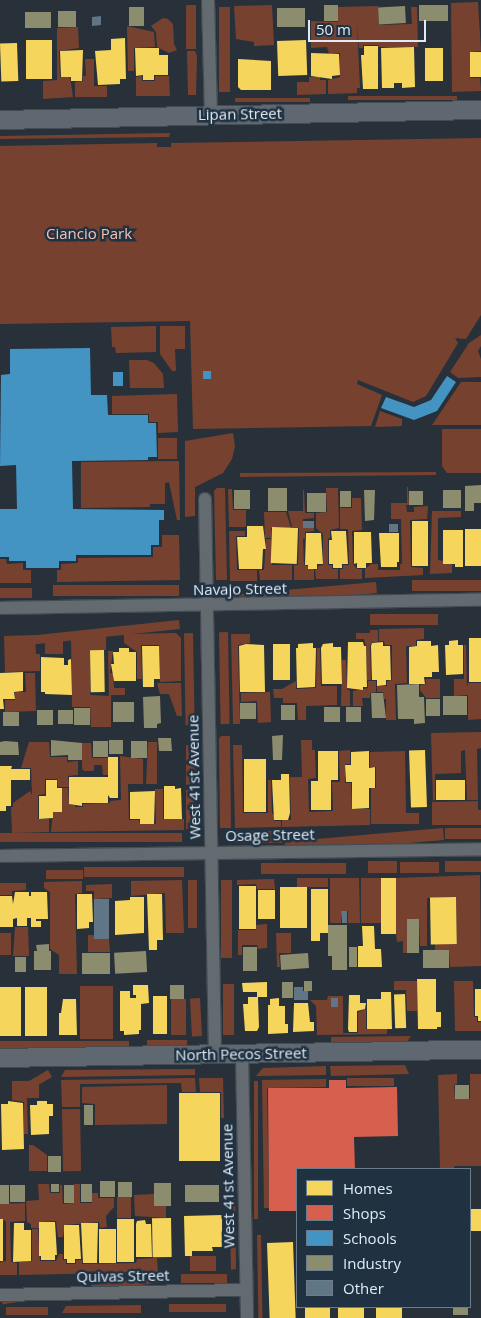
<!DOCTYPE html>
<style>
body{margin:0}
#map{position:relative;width:481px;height:1318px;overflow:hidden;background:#28313a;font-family:"Open Sans",sans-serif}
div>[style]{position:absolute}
.green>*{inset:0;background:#774130;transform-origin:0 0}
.homes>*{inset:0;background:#f6d55c;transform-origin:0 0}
.shops>*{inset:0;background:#d6604d}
.schools>*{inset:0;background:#4393c3;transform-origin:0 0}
.industry>*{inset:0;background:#8c8c6e;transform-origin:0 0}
.building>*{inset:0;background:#607586;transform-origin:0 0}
.roads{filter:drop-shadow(1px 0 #434c53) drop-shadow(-1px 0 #434c53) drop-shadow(0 1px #434c53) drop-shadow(0 -1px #434c53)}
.street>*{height:12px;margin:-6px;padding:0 6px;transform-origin:6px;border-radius:6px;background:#636a70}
.secondary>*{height:18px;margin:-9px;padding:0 9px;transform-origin:9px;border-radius:9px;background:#5f6870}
span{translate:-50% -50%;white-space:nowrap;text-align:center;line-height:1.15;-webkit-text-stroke:5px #203242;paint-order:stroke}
.street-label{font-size:15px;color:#e0ebf5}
.park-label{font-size:15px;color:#f6c3b3}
.legend{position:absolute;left:296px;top:1168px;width:175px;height:140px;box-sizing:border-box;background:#203242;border:1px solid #6d7c8a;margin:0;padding:6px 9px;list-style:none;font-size:15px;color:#e0ebf5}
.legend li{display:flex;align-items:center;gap:10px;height:25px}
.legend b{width:25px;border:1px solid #6d7c8a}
.scale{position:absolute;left:308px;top:20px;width:118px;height:22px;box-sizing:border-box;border:2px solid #e0ebf5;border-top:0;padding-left:6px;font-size:15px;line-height:18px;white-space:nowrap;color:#e0ebf5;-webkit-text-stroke:4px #203242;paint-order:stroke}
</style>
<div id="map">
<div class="green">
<div style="clip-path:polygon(478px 2px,481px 51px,470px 52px,470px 78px,480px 78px,481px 91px,452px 92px,451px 3px)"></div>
<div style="left:186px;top:5px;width:10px;height:44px"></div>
<div style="clip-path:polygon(272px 5px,274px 45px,254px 46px,254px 42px,236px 39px,234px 6px)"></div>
<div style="clip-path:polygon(378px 6px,379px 25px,412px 24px,411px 7px,417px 7px,418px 47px,379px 47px,378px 45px,363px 45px,363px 48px,359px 48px,357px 24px,360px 88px,357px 88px,357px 93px,328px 94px,328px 80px,340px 77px,340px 53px,329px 54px,327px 47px,311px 48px,311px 21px,338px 22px,338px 7px)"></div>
<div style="left:219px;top:7px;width:11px;height:85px"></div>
<div style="clip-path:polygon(163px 18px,168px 19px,173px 24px,174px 44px,177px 50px,169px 53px,157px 47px,156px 32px,151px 26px)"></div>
<div style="clip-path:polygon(127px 26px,154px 32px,155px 47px,134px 48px,134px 71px,128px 71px)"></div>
<div style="clip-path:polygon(78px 27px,79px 48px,59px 51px,60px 77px,70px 77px,73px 97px,43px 99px,43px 81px,57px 80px,57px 28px)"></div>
<div style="clip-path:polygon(187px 51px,195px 51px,197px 56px,196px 95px,188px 95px)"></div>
<div style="clip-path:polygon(85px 59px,94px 59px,94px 86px,107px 86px,107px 97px,75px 97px,75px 82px,83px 81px,83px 76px,86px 76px)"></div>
<div style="clip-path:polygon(142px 76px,142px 81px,155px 81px,155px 76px,169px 76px,170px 96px,136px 96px,136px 77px)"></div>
<div style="clip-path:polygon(309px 77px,320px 77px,320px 80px,326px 80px,326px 94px,297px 95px,297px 82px,309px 82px)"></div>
<div style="left:457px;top:96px;width:4px;height:109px;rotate:90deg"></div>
<div style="left:310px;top:98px;width:4px;height:75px;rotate:90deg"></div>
<div style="clip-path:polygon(170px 133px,169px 137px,0 139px,0 136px)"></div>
<div style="clip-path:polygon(481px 138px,481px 315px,466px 339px,455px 338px,458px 343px,426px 396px,413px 402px,358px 380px,357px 384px,382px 395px,371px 426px,193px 429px,190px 321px,0 324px,0 146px,157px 143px,157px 147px,171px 147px,171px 143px)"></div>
<div style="clip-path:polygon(156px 326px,156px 352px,116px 353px,115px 347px,112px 347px,111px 327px)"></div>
<div style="clip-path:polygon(160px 326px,185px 326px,185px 349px,175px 349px,176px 371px,172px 371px,160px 354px)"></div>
<div style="clip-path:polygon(481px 335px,481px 346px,478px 351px,481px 359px,481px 377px,458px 378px,450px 372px,469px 343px)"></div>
<div style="clip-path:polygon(129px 360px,147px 360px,154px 363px,163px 374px,164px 388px,130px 388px)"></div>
<div style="clip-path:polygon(461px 382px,481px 382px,481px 425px,432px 425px)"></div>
<div style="clip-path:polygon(177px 394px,178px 432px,158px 433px,158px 422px,149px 422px,149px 414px,112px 414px,112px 396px)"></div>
<div style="clip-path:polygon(380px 411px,402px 419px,402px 426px,375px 427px)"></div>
<div style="clip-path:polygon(442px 429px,481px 429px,481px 473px,447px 473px,442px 466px)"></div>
<div style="clip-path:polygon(233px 433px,235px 446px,232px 459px,223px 473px,195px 487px,195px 516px,185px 517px,185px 441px)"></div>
<div style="left:177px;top:438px;width:21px;height:19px;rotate:90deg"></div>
<div style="clip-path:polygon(179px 461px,180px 520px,177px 520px,169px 482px,165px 483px,165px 504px,150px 504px,150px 507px,81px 508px,81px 462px)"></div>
<div style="clip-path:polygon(436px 472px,436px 475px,240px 477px,240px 473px)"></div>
<div style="clip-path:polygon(407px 487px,408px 487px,409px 505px,406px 505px,407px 512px,414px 512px,414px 507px,428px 506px,427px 519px,410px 520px,411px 567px,423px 568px,423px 575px,365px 578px,365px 569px,371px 564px,378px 564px,378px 570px,400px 570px,400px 564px,402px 564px,401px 519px,391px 519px,391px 503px,407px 503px)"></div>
<div style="clip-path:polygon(217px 488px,225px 488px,227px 580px,216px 580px,214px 491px)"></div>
<div style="clip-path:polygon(326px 488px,338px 488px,339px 528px,330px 530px,330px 538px,328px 539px,328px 565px,332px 565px,332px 569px,338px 569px,338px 579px,316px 579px,315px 570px,318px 569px,318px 566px,323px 565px,323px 534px,316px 528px,316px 513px,327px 512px)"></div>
<div style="clip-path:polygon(228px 489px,232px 489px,233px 510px,246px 510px,246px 527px,229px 527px)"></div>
<div style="clip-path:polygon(303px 490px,304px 490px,305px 513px,314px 513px,314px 518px,303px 519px,303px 528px,314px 528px,314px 531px,305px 532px,305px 538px,303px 539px,304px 565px,308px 566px,308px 569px,314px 569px,314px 580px,294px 580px,294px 565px,298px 565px,299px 528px,292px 527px,288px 511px,303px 511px)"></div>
<div style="clip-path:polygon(352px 498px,361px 498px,362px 530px,352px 531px,353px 564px,357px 569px,362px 569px,362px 579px,340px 579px,340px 569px,343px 569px,343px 565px,349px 565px,348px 529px,340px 529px,340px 508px,352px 508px)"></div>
<div style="clip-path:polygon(432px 511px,461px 511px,461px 517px,438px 518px,438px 560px,443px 561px,443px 564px,452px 564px,452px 573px,430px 574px)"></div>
<div style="clip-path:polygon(264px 512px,286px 512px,291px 528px,271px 528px,271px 538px,265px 538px)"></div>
<div style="clip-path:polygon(229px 531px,245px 531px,245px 536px,236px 536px,237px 570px,257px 570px,257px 581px,230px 581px)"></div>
<div style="clip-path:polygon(162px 535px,179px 535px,180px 580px,57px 582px,57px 570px,61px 570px,61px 564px,78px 563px,78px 558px,153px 557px,153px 547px,162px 547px)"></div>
<div style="clip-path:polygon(266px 539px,271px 539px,272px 565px,292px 565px,292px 580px,260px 580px,259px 570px,264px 570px)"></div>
<div style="clip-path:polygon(0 559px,6px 559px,7px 564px,23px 563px,23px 570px,31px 570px,31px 583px,0 583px)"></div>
<div style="left:481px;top:580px;width:11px;height:69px;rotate:90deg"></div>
<div style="left:376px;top:582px;width:11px;height:146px;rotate:85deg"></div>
<div style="left:179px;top:585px;width:11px;height:126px;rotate:90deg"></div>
<div style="left:32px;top:588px;width:10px;height:32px;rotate:90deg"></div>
<div style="left:438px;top:614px;width:11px;height:68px;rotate:90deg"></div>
<div style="left:179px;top:620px;width:9px;height:174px;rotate:84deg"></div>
<div style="clip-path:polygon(424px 628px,424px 639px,416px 640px,416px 646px,406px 646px,407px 683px,395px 684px,396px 720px,386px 720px,386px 699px,384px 699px,383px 692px,377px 692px,377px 686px,387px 686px,387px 681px,392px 680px,392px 645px,385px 645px,384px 641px,379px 641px,379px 629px)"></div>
<div style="clip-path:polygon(370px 630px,378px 630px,378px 642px,372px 642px,370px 646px,371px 680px,367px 680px,366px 646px,364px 639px,356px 639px,356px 633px,370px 633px)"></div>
<div style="left:228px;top:632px;width:92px;height:9px;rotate:89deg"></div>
<div style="clip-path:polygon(176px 633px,181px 638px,181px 681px,160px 682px,159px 645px,141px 645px,142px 679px,137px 679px,137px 652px,124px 643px,124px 634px)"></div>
<div style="left:193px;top:633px;width:92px;height:9px;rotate:89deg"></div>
<div style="clip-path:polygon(71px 634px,106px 634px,106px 650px,90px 650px,90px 695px,109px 696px,108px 651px,113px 651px,110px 673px,113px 673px,114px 688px,125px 688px,125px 695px,111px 695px,111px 727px,91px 727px,90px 707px,72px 707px)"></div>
<div style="clip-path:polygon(231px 634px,250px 634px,250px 643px,238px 645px,240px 724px,233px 724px)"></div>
<div style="clip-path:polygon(35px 635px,36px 654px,40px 654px,40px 671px,5px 672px,4px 636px)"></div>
<div style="left:45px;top:635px;width:18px;height:19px"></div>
<div style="clip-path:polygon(464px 645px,466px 645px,467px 687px,468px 683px,481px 683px,481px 719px,468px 720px,468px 695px,454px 696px,454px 679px,464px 679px)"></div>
<div style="clip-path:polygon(317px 648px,320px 648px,321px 686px,337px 686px,337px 705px,306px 706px,306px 720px,298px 720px,297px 703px,283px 703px,283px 698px,274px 698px,273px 689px,282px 689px,296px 681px,296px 689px,316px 688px)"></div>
<div style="clip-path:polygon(342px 660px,346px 660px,347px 689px,350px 691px,350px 706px,341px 706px)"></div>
<div style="clip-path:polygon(25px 673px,35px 673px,36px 711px,5px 712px,5px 700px,15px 700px,15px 692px,26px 692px)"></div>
<div style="clip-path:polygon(426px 679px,440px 679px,440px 698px,426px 698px,420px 690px,420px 685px,426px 684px)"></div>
<div style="clip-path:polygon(368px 681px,376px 681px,376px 692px,370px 693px,370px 698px,362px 698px,363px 706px,353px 706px,353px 691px,368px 688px)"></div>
<div style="clip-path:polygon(157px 683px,181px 683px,182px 716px,177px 716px,169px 694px,160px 694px)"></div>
<div style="clip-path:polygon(270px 692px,271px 722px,258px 723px,257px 701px,241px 702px,241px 693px)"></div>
<div style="clip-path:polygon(481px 732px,481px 748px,477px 749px,478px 800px,467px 800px,465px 750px,461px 751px,461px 773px,435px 774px,435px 800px,433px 801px,431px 733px)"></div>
<div style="clip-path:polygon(221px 736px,230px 736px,231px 828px,220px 828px,219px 739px)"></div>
<div style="clip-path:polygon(301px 740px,312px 740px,312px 750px,315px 750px,316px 778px,308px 779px,309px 812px,333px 811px,332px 782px,340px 782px,339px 751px,350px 750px,350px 764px,345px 764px,345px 783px,351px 783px,352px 809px,370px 809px,370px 825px,282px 827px,282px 820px,291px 820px,290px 777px,302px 777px)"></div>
<div style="clip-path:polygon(29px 742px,49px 742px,50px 757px,67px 757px,67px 762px,78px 761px,78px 775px,68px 776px,69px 787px,58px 787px,57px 779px,45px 779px,45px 794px,38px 795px,38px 819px,49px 819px,49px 832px,12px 833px,11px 807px,13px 807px,13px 803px,30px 791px,32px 795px,31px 768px,21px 768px)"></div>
<div style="clip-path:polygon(148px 742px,157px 742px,157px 784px,146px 784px)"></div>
<div style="clip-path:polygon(82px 743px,91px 743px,92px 758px,108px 758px,108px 775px,103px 775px,102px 765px,94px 765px,94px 771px,84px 771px,82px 769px)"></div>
<div style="left:186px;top:745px;width:10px;height:41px"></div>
<div style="clip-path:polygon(233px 745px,242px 745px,243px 813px,268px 813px,268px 780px,271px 780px,272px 814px,274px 814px,274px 821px,281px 821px,281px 827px,235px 828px)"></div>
<div style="clip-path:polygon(405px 751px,406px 813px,419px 813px,419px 824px,371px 824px,371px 788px,376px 788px,376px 767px,370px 767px,370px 752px)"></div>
<div style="clip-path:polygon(120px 756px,143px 759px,143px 784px,128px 784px,129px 820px,139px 820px,140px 824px,156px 824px,155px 789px,163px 789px,163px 819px,184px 819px,184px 830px,51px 832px,53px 812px,62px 812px,62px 788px,68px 788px,69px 804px,75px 805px,75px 807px,83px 807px,83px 804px,110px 803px,110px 801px,121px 800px)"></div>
<div style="left:186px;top:790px;width:10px;height:39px"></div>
<div style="clip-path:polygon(478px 801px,478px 810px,481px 810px,481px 825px,432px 825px,432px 802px)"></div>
<div style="left:443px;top:828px;width:12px;height:159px;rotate:85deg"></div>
<div style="left:481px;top:828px;width:11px;height:36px;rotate:90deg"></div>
<div style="left:235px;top:831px;width:47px;height:12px"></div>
<div style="left:182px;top:833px;width:9px;height:182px;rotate:90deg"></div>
<div style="left:397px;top:861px;width:12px;height:29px;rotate:90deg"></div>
<div style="left:445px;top:861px;width:36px;height:11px"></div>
<div style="left:400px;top:862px;width:39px;height:11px"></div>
<div style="left:346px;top:863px;width:11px;height:85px;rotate:90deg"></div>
<div style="left:184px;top:867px;width:10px;height:100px;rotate:90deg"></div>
<div style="left:46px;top:870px;width:37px;height:9px"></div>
<div style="clip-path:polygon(480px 875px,481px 966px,450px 967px,449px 950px,435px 950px,435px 944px,457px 944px,456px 897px,427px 898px,427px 946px,420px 946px,419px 919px,407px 919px,407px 953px,403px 953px,403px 941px,397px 942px,396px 933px,396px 878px)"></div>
<div style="left:297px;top:878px;width:31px;height:9px"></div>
<div style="clip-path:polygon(330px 878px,359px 878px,360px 923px,348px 923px,348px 911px,341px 911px,341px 923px,330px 923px)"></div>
<div style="left:361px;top:878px;width:20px;height:45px"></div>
<div style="clip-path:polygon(274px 879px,275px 889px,257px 889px,256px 884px,237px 885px,237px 880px)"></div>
<div style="clip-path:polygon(182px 880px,184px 933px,166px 933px,165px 893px,131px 896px,131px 881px)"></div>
<div style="left:188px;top:880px;width:9px;height:48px"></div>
<div style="left:221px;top:880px;width:11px;height:78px"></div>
<div style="clip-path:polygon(82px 881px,82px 893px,75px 894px,77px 974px,59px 974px,59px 955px,50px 949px,50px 892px,44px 888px,44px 882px)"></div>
<div style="clip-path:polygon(0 883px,26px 883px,26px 890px,12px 891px,12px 895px,0 895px)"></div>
<div style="clip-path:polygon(112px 884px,112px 898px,94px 899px,94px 891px,86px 891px,86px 885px)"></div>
<div style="clip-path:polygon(267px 924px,267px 948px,258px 949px,257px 945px,242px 945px,242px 955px,238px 955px,238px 930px,256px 930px,256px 925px)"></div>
<div style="clip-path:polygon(15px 927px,28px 927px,29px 956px,13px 956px)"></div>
<div style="left:0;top:933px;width:11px;height:22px"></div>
<div style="clip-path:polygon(276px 933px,291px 933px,291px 953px,279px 953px,280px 967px,277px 967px)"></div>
<div style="clip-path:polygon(88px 935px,94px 935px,95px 939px,109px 939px,110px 952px,88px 952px)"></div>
<div style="clip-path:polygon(394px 981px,417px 981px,417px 1011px,407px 1011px,406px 990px,394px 990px)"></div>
<div style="clip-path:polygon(454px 981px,473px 981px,474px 1017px,477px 1017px,477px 1022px,481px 1022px,481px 1031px,455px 1031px)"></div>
<div style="left:223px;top:984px;width:11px;height:51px"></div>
<div style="left:80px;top:986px;width:33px;height:53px"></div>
<div style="clip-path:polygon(328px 996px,343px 996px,343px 1033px,358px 1033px,358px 1012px,366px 1009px,366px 1029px,387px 1029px,387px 1034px,317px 1035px,316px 1006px,310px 1000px,327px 1000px)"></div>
<div style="left:200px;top:998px;width:38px;height:10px;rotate:87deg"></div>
<div style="left:171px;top:999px;width:15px;height:36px"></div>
<div style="clip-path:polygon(411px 1036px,407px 1042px,331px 1044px,331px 1037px)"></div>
<div style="left:187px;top:1040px;width:7px;height:40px;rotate:90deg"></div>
<div style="left:129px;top:1041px;width:7px;height:129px;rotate:90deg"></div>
<div style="clip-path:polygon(405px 1065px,409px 1074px,331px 1076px,330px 1066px)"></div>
<div style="clip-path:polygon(326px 1066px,326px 1075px,256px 1076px,263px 1068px)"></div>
<div style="clip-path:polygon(195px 1069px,195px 1075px,61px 1077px,65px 1070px)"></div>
<div style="left:48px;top:1070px;width:8px;height:36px;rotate:60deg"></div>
<div style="clip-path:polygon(457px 1074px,457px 1084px,454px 1085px,455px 1099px,470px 1099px,470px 1074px,481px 1074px,481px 1166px,454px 1166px,454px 1169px,440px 1169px,438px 1075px)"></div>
<div style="clip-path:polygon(195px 1078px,196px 1092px,182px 1092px,181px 1083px,80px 1084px,80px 1107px,62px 1107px,61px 1080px)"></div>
<div style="clip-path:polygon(199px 1078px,223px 1078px,224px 1118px,221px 1118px,221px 1092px,200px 1092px)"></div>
<div style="left:394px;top:1078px;width:8px;height:47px;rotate:90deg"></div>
<div style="clip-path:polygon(326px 1079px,326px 1087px,267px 1088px,269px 1208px,264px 1208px,262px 1080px)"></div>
<div style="clip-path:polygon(12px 1081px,39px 1081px,39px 1098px,27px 1098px,28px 1134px,24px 1134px,24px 1102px,12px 1100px)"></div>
<div style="left:254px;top:1081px;width:4px;height:138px"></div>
<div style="clip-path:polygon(167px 1085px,167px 1124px,95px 1125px,95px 1104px,82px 1103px,82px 1087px)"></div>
<div style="left:80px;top:1109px;width:62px;height:18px;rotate:89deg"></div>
<div style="clip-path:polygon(29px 1145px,33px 1145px,47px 1155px,47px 1171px,29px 1171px)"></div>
<div style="clip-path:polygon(229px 1182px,235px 1182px,236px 1269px,231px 1270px)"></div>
<div style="clip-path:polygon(38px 1184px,49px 1184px,50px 1193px,60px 1193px,60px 1185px,62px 1185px,63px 1204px,74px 1203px,74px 1184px,80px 1184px,80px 1203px,92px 1203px,92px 1193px,98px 1193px,98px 1198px,114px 1198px,114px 1207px,106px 1216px,107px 1227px,100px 1228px,99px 1222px,65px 1225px,63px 1237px,58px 1237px,56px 1221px,39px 1222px,39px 1228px,31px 1228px,31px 1224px,27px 1222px,26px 1201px,39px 1200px)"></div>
<div style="clip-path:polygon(154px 1194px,154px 1206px,166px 1206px,166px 1218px,135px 1216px,134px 1195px)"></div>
<div style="left:117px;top:1197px;width:14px;height:21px"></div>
<div style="clip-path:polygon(25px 1203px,25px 1221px,10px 1222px,11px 1262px,17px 1263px,17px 1275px,0 1275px,0 1262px,6px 1261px,6px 1221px,0 1219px,0 1204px)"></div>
<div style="clip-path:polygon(32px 1229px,38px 1229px,40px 1261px,56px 1261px,59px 1254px,63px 1254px,63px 1260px,66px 1260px,66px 1264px,76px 1264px,76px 1260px,82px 1260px,82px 1264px,136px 1263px,137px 1259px,157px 1258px,158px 1272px,19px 1275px,19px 1262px,32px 1261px)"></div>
<div style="left:261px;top:1235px;width:83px;height:4px;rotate:89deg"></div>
<div style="left:190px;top:1256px;width:26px;height:15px"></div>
<div style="left:181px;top:1274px;width:46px;height:9px"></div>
<div style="left:161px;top:1275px;width:7px;height:161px;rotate:82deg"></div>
<div style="left:226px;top:1304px;width:8px;height:57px;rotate:90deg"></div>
<div style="clip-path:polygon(141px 1305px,141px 1313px,62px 1313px,66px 1306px)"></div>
<div style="left:48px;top:1307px;width:8px;height:42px;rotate:90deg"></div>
</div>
<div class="homes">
<div style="clip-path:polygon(125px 38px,126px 79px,120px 79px,120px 84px,98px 85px,95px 51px,111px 50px,111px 39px)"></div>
<div style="left:26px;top:40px;width:26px;height:39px"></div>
<div style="left:306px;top:40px;width:35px;height:29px;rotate:88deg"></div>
<div style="left:17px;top:43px;width:38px;height:17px;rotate:88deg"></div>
<div style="clip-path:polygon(364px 46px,378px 46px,378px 89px,363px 89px,361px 55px,364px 55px)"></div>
<div style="clip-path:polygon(414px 47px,415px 87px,402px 88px,402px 83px,394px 83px,394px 88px,382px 88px,381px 48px)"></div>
<div style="clip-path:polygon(135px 48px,159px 48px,159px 55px,168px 55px,168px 75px,154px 75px,154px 80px,143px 80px,143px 75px,136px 76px)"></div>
<div style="left:425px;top:48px;width:18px;height:33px"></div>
<div style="clip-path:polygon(83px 50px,82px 81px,71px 81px,71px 77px,61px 77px,60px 51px)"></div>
<div style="left:470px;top:52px;width:11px;height:25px"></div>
<div style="clip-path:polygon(311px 53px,339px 54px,340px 75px,332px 76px,332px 79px,311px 76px)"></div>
<div style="clip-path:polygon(238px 59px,271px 61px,271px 90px,241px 90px,238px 87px)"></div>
<div style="left:412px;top:521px;width:16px;height:45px"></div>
<div style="clip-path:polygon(247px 526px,263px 526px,266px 549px,263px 549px,262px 569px,239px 569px,237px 537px,247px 537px)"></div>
<div style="left:298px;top:528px;width:36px;height:26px;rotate:92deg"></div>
<div style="left:481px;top:529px;width:37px;height:16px;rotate:90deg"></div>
<div style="clip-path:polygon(443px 530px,463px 530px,463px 567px,455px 567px,455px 564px,443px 564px)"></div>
<div style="clip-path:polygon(331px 531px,346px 531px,348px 564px,342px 564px,342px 568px,333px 568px,333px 564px,329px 564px,329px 540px,332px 540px)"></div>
<div style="clip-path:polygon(354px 532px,371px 532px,372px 563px,366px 563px,366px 568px,357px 568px,357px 563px,354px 564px)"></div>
<div style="clip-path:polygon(306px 533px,321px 533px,323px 564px,317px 564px,317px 569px,308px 569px,308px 565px,305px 565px)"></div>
<div style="clip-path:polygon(379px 533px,399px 533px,399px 562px,397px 562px,397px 567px,381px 567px)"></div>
<div style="left:469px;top:638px;width:12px;height:44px"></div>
<div style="clip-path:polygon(458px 640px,458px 645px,463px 645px,463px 674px,446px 675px,445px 645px,449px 645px,449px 641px)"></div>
<div style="clip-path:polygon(417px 641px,431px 641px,431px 646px,438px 645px,439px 672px,432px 672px,432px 677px,424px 677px,425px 684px,409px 684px,409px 647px,417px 646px)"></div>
<div style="clip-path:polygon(348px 642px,363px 642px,364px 646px,366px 646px,367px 687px,363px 687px,363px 690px,347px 688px)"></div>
<div style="clip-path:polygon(383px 642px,383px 646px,390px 646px,391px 680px,386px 680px,386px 685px,377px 686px,377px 680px,372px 680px,371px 646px,372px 643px)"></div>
<div style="clip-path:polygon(313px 643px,313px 648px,316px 648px,315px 687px,297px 688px,296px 648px,298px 648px,298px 644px)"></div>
<div style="clip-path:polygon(333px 643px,333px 647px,341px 647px,342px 684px,322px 684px,321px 648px,323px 644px)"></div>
<div style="clip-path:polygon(246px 644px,264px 645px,265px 692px,240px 692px,239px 646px)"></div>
<div style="left:273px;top:644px;width:17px;height:36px"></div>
<div style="clip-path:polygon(142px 646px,159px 646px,160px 679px,154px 679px,154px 687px,143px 687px)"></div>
<div style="clip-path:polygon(119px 648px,129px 648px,129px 652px,136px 652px,136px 681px,114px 681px,111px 664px,114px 664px,113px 652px,119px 652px)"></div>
<div style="left:104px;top:650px;width:42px;height:14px;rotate:89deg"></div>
<div style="clip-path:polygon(41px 657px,64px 658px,64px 665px,68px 665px,68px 660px,71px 659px,72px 695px,45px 694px,45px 692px,41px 692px)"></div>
<div style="clip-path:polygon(23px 672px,23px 691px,14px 692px,15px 699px,3px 699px,4px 709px,0 709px,0 673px)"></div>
<div style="left:425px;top:750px;width:57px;height:16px;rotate:88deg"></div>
<div style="clip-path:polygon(318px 751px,338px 751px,338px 780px,331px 780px,331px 810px,311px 810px,311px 781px,318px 781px)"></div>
<div style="clip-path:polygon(369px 751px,369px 768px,375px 767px,375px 788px,369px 788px,369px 808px,352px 809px,352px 782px,346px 782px,345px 765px,351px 765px,351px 752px)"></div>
<div style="clip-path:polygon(108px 757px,118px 757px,118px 798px,110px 798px,108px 795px,108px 803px,82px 803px,82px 806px,69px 804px,69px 777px,108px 777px)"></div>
<div style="left:244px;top:759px;width:22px;height:53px"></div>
<div style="clip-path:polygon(0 766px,12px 766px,11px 769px,30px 769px,30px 780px,11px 780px,11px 806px,6px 806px,6px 811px,0 811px)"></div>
<div style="clip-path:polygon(281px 774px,289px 774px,290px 813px,288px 820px,274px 820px,272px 780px,281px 780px)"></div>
<div style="clip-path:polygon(46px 780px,57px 780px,57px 788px,62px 788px,62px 812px,53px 812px,53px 818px,39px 819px,39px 796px,46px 796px)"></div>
<div style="left:436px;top:780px;width:29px;height:20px"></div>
<div style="clip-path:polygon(164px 786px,175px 786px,175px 789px,181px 788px,182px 819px,164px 819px)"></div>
<div style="clip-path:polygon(155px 791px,154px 824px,140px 824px,140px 819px,130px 819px,130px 792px)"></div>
<div style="left:381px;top:878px;width:15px;height:56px"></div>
<div style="left:239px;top:886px;width:17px;height:43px"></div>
<div style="left:280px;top:887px;width:27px;height:41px"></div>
<div style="clip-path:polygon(311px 889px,328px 889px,328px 933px,320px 933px,320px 941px,311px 941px)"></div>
<div style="left:258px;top:890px;width:17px;height:29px"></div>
<div style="clip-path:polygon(15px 892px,29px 892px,29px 896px,31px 896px,31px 892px,47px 892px,48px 919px,36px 919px,36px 921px,41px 921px,41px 927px,31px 927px,31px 918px,27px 918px,27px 926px,17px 926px,17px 918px,13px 919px,13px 927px,0 927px,0 896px,12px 896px,13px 904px)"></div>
<div style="clip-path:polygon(77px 894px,92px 894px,93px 922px,89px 922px,89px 928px,77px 929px)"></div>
<div style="clip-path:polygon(147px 894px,162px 894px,163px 940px,157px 940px,157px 950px,149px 950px)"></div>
<div style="clip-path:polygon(130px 897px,144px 897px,144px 933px,115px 935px,115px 901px,130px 900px)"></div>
<div style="left:456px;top:897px;width:47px;height:26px;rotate:89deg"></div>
<div style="clip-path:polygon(362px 926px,374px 926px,375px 949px,381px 949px,382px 967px,358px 967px,358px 946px,363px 946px)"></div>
<div style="clip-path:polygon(417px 979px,436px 979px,436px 1012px,441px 1012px,441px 1027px,437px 1027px,437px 1029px,418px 1029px)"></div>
<div style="clip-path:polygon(267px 982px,267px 997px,258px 997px,259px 1027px,257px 1031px,245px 1031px,243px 1004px,248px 1004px,248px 997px,257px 997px,257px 992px,243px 992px,242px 983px)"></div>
<div style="clip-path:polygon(133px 985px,148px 985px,149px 1003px,141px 1004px,141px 1030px,139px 1030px,139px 1034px,124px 1035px,124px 1031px,120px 1031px,120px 991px,130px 991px,130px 998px,136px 998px,136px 995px,133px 995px)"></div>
<div style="left:0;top:987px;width:21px;height:49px"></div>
<div style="left:25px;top:987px;width:22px;height:49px"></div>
<div style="clip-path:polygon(475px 989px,481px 989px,481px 1021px,478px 1021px,478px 1016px,475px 1016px)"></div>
<div style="clip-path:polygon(381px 992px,391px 992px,392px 1029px,367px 1029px,367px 999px,381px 999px)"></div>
<div style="left:405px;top:994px;width:34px;height:11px;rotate:88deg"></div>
<div style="clip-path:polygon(349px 995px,360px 995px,360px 1003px,366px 1003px,365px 1009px,357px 1011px,357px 1032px,349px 1032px,348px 1029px)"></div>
<div style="left:153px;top:996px;width:14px;height:38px"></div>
<div style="clip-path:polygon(279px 998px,279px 1006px,285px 1006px,285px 1024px,288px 1024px,288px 1033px,268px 1034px,268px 1005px,270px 1005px,270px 999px)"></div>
<div style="clip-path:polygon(63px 999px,76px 999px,77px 1035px,59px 1035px,59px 1013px,61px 1013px)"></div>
<div style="clip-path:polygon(294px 1003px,308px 1003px,310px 1022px,314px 1022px,314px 1031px,293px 1032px)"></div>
<div style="left:179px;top:1093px;width:41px;height:68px"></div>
<div style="clip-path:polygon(8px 1101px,23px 1103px,24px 1149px,2px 1150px,1px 1104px,8px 1104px)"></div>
<div style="clip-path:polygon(37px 1101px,47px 1101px,47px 1104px,53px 1104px,53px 1116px,49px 1116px,49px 1134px,31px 1135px,30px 1105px,37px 1105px)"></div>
<div style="left:470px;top:1209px;width:11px;height:22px"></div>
<div style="clip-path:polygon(222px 1215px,222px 1247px,212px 1247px,213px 1251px,192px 1251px,192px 1256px,185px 1256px,184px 1216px)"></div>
<div style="left:171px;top:1218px;width:39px;height:19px;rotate:89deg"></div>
<div style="left:0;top:1219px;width:3px;height:42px"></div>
<div style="left:117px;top:1219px;width:17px;height:43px"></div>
<div style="clip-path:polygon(145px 1220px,146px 1224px,151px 1224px,152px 1257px,136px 1257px,136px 1224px,137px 1221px)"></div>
<div style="clip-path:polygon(39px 1222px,55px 1222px,57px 1255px,55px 1255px,55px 1260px,41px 1260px,41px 1256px,39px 1256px)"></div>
<div style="clip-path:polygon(14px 1223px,24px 1223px,24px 1230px,31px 1230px,31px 1261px,13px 1262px)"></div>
<div style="clip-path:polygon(81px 1223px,98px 1223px,97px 1263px,83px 1263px)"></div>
<div style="clip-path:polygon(64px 1225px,79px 1225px,81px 1259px,75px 1259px,75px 1263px,67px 1263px,67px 1259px,64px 1259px)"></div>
<div style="left:99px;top:1229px;width:17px;height:34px"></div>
<div style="left:293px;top:1242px;width:76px;height:26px;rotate:88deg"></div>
<div style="left:305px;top:1307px;width:25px;height:11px"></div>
<div style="left:338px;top:1307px;width:26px;height:11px"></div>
<div style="left:376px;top:1307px;width:26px;height:11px"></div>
</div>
<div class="shops">
<div style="clip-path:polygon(329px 1080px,346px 1080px,346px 1088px,397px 1087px,398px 1136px,354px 1137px,355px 1169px,297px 1169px,297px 1211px,269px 1211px,268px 1088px,329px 1088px)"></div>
</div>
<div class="schools">
<div style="clip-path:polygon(90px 348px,91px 395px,107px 395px,108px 415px,148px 415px,148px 423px,156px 423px,157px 457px,148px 457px,148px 460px,72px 461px,73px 509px,164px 510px,164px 520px,159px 520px,159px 545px,151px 545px,151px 555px,76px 555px,76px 561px,59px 561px,59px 568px,26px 568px,26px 561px,9px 561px,9px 557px,0 557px,0 509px,17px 509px,16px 465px,0 466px,1px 375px,10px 374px,10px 349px)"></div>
<div style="left:203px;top:371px;width:8px;height:8px"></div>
<div style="left:113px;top:372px;width:10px;height:14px"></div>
<div style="clip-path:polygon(447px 376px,456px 382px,437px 411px,414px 420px,381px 408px,386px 397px,414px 407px,431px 400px)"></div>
</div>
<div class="industry">
<div style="left:338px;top:5px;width:16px;height:14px;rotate:90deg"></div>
<div style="left:448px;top:5px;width:16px;height:29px;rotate:90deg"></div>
<div style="left:405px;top:6px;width:17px;height:27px;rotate:87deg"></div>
<div style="left:144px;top:7px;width:19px;height:15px;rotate:90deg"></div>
<div style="left:305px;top:8px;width:19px;height:28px;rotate:90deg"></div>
<div style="left:58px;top:11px;width:18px;height:16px"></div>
<div style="left:25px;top:12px;width:26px;height:16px"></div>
<div style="clip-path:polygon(481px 485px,481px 503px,474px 503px,474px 511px,465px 511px,465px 486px)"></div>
<div style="left:268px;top:488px;width:19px;height:23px"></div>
<div style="left:234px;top:490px;width:16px;height:19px"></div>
<div style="clip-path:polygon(364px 490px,375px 490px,374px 520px,365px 521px)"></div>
<div style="left:443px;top:490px;width:18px;height:18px"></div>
<div style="left:340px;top:491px;width:11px;height:16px"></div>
<div style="left:409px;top:491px;width:14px;height:14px"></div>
<div style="left:307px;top:493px;width:19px;height:19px"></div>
<div style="clip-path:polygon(419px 684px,419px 697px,424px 697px,425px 723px,414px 724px,414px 719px,398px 719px,397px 685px)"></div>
<div style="clip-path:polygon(371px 693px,383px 693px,386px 718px,372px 718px)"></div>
<div style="clip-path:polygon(160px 696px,161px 723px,157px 724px,157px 728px,144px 728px,143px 697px)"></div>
<div style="left:443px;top:696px;width:24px;height:19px"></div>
<div style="left:440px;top:699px;width:17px;height:14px;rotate:90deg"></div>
<div style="left:134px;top:702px;width:20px;height:21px;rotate:90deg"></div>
<div style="left:240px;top:703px;width:16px;height:16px"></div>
<div style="left:281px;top:705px;width:14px;height:15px"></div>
<div style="left:324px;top:707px;width:16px;height:15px"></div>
<div style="left:346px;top:707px;width:15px;height:15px"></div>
<div style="left:74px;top:708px;width:16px;height:17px"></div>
<div style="left:53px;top:710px;width:15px;height:16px;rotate:90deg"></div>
<div style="left:58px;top:710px;width:15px;height:14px"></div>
<div style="left:19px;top:712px;width:14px;height:16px;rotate:90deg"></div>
<div style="clip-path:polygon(283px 735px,282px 760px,273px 760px,272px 736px)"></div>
<div style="clip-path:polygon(158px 738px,171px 738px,172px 751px,159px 751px)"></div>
<div style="clip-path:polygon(51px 740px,82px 743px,82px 760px,68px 760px,68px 755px,51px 756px)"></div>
<div style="left:109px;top:740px;width:14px;height:14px"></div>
<div style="clip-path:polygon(5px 741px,18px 742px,19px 755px,0 755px,0 742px)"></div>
<div style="left:93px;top:741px;width:15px;height:16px"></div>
<div style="left:131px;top:741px;width:16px;height:17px"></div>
<div style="left:407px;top:919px;width:12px;height:34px"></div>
<div style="clip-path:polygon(328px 925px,347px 925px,347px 970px,332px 970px,332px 956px,328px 956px)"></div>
<div style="clip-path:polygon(49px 944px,49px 951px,51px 951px,51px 970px,34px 970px,34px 951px,37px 951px,36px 945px)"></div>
<div style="left:243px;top:947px;width:14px;height:24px"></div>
<div style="left:349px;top:947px;width:8px;height:20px"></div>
<div style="left:423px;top:950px;width:26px;height:18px"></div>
<div style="left:146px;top:951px;width:21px;height:32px;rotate:87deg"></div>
<div style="left:110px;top:953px;width:21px;height:28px;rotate:90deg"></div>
<div style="left:308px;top:953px;width:15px;height:28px;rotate:86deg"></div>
<div style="left:15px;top:957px;width:11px;height:15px"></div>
<div style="left:304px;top:981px;width:8px;height:10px"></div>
<div style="left:282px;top:982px;width:11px;height:16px"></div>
<div style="left:170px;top:985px;width:14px;height:14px"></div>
<div style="left:455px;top:1085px;width:14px;height:14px"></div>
<div style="left:84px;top:1105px;width:9px;height:20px"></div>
<div style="left:48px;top:1156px;width:13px;height:16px"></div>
<div style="left:100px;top:1181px;width:15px;height:16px"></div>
<div style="left:118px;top:1182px;width:14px;height:15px"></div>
<div style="left:154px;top:1183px;width:17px;height:23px"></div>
<div style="left:51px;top:1184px;width:8px;height:8px"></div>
<div style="left:92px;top:1184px;width:18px;height:11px;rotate:90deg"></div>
<div style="left:0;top:1185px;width:9px;height:19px"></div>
<div style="left:25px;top:1185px;width:17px;height:15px;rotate:90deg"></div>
<div style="left:64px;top:1185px;width:10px;height:18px"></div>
<div style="left:185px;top:1185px;width:34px;height:17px"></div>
<div style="left:453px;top:1307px;width:15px;height:8px"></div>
</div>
<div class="building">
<div style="clip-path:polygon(101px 16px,101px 25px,92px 26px,92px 17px)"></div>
<div style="left:303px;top:521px;width:11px;height:7px"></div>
<div style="left:389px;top:524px;width:9px;height:8px"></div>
<div style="left:109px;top:899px;width:40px;height:15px;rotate:90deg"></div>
<div style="clip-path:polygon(341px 911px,347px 911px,347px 923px,342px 923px)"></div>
<div style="clip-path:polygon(294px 987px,303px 987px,303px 991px,308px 991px,308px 1000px,294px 1000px)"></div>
<div style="left:331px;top:998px;width:7px;height:9px"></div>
</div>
<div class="roads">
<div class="street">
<div style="left:208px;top:0;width:115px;rotate:88.5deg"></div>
<div style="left:205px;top:499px;width:556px;rotate:88.97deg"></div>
<div style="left:0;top:608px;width:481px;rotate:-1deg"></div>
<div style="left:0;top:856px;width:481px;rotate:-0.8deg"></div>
<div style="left:242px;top:1054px;width:264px;rotate:88.9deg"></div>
<div style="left:0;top:1295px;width:246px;rotate:-1.2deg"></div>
</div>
<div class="secondary">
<div style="left:0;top:120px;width:481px;rotate:-1.2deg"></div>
<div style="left:0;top:1058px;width:481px;rotate:-1deg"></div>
</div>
</div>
<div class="street-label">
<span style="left:240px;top:114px;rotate:-1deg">Lipan Street</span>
<span style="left:240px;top:589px;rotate:-1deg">Navajo Street</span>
<span style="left:194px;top:777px;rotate:-91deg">West 41st Avenue</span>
<span style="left:270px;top:835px;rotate:-1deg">Osage Street</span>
<span style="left:241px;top:1054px;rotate:-1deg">North Pecos Street</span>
<span style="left:228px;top:1186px;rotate:-91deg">West 41st Avenue</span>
<span style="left:123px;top:1276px;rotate:-1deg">Quivas Street</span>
</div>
<div class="park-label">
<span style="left:89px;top:234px">Ciancio Park</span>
</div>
<ul class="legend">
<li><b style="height:14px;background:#f6d55c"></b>Homes</li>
<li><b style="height:14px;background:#d6604d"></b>Shops</li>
<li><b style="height:14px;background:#4393c3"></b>Schools</li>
<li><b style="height:14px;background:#8c8c6e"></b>Industry</li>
<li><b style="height:14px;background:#607586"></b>Other</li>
</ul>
<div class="scale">50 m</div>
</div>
